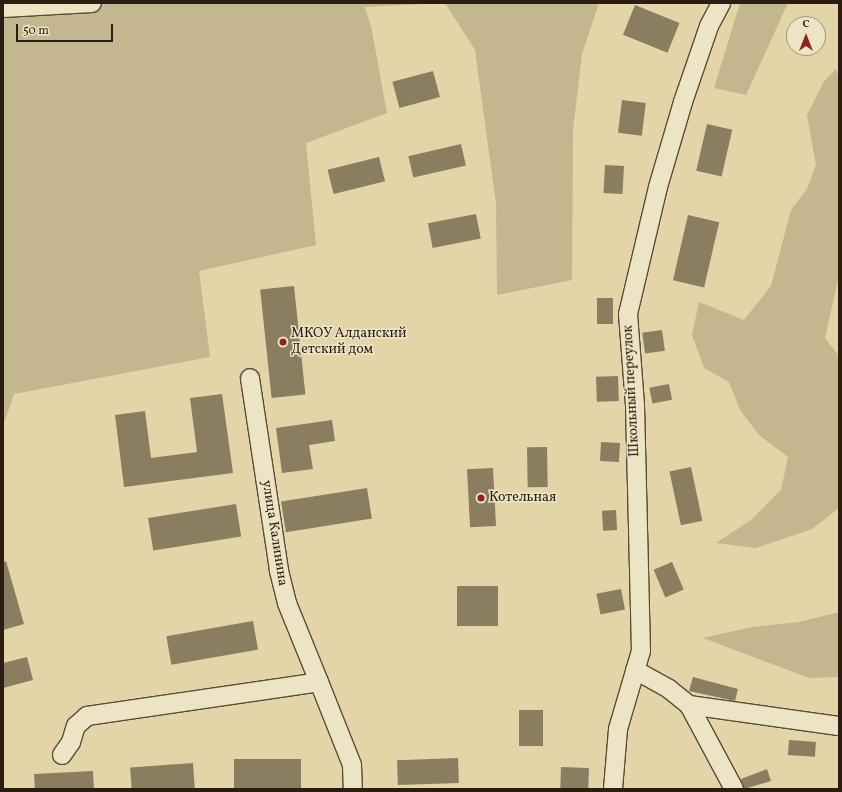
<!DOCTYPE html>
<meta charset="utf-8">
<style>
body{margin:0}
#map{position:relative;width:842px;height:792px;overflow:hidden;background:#e3d5a8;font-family:Vollkorn,serif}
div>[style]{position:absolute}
.green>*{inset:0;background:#c4b68e}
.building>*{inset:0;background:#8a7d60;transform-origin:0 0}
.roads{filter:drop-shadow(1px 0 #584c38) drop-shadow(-1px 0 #584c38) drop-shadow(0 1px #584c38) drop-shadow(0 -1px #584c38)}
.minor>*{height:18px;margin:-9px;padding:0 9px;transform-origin:9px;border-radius:9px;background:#ede4c6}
.dots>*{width:11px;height:11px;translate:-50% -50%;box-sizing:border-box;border:2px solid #ede4c6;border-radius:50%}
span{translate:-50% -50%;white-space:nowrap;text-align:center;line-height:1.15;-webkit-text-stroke:3px #ede4c6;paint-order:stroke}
.poi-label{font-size:14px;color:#2a1e12}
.left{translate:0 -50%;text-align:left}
.street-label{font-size:14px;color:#2a1e12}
.frame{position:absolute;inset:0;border:4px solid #2a1e12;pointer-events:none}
.north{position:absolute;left:786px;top:16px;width:40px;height:40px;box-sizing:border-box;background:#ede4c6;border:1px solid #9f957e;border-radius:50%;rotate:0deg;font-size:11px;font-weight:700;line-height:16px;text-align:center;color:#2a1e12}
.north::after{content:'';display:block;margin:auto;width:14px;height:18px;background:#8f2418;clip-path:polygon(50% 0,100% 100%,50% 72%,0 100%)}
.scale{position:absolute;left:16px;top:24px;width:97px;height:18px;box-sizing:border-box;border:2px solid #2a1e12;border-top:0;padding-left:5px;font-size:12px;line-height:14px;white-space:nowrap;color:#2a1e12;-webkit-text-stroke:3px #ede4c6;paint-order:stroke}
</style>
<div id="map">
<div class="green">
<div style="clip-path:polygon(92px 3px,599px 3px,582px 54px,573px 130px,572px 280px,497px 295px,496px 204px,475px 50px,445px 3px,365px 7px,372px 31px,387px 113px,306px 143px,316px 245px,199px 271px,210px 357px,14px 394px,3px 426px,3px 8px)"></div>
<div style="clip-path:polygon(740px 3px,788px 3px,746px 95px,714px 88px)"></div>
<div style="clip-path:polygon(836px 69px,839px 78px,839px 275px,825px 338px,839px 356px,839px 508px,812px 529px,756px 548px,716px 543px,751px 520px,781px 490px,788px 457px,759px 435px,740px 410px,729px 382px,704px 368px,692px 335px,699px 302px,744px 320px,771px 286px,791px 210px,807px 189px,816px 165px,807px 115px,824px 81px)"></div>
<div style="clip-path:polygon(839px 612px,839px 677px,809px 678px,703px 638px,752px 627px,799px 622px)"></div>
</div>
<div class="building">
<div style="left:635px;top:5px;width:48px;height:32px;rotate:22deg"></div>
<div style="left:433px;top:71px;width:27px;height:42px;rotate:75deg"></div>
<div style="left:622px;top:100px;width:24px;height:33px;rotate:7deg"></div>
<div style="left:707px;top:124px;width:26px;height:48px;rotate:13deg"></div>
<div style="left:461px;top:144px;width:22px;height:54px;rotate:77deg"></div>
<div style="left:379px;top:157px;width:25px;height:53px;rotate:76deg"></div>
<div style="left:605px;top:165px;width:19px;height:28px;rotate:3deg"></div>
<div style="left:476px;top:214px;width:25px;height:49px;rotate:79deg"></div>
<div style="left:688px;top:215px;width:32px;height:67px;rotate:13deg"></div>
<div style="left:294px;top:286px;width:109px;height:34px;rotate:84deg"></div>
<div style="left:597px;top:298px;width:16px;height:26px"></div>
<div style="left:662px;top:330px;width:21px;height:20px;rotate:82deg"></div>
<div style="left:618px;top:376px;width:25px;height:22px;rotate:88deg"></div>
<div style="left:669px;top:384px;width:16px;height:20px;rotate:79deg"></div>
<div style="clip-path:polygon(222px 394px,233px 473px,124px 487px,115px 415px,145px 411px,151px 458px,197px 452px,190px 398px)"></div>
<div style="clip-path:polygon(332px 420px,335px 441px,309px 445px,313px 469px,282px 473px,276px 428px)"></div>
<div style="left:601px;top:442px;width:19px;height:19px;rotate:3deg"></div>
<div style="left:547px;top:447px;width:40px;height:20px;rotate:89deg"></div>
<div style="left:691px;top:467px;width:55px;height:22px;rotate:78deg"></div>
<div style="left:493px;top:468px;width:58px;height:26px;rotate:87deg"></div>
<div style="left:367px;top:488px;width:31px;height:87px;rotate:81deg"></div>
<div style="left:236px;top:504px;width:33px;height:89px;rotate:81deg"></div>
<div style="left:616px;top:510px;width:20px;height:14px;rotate:87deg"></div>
<div style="clip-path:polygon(6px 561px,24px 624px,3px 630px,3px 562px)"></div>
<div style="left:672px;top:562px;width:30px;height:20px;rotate:67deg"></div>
<div style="left:457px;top:586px;width:41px;height:40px"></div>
<div style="left:621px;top:589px;width:21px;height:25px;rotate:79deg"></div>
<div style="left:253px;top:621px;width:29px;height:88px;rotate:80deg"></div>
<div style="clip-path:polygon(27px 657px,33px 680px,3px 688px,3px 663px)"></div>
<div style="clip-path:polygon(693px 677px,738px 689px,735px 701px,689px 691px)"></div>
<div style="left:519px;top:710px;width:24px;height:36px"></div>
<div style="left:789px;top:740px;width:27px;height:15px;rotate:4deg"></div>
<div style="left:458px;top:758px;width:25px;height:61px;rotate:88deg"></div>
<div style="left:234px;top:759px;width:67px;height:30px"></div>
<div style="left:193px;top:763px;width:26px;height:63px;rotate:86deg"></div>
<div style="left:561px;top:767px;width:28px;height:22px;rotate:2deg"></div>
<div style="clip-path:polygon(767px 769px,771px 781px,744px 789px,741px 779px)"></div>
<div style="left:93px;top:771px;width:18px;height:59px;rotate:87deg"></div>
</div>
<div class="roads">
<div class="minor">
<div style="left:3px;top:8px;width:89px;rotate:-3.2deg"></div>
<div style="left:635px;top:670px;width:39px;rotate:29deg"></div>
<div style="left:669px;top:689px;width:26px;rotate:39deg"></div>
<div style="left:689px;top:705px;width:95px;rotate:61.8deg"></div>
<div style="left:319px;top:682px;width:89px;rotate:68.3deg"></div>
<div style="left:352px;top:765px;width:24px;rotate:88deg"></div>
<div style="left:689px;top:705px;width:151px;rotate:8deg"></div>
<div style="left:62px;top:755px;width:16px;rotate:-55deg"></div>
<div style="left:71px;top:742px;width:17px;rotate:-73deg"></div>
<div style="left:76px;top:726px;width:15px;rotate:-42deg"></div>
<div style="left:87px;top:716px;width:234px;rotate:-8.3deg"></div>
<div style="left:319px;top:682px;width:85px;rotate:-112.1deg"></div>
<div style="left:287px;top:603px;width:34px;rotate:-104deg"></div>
<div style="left:279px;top:570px;width:194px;rotate:-98.6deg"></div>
<div style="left:613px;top:789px;width:60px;rotate:-85.2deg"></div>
<div style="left:618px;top:729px;width:81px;rotate:-73.6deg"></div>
<div style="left:641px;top:651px;width:246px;rotate:-91.4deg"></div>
<div style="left:635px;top:405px;width:91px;rotate:-94.4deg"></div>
<div style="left:628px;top:314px;width:130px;rotate:-76.7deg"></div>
<div style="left:658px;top:187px;width:89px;rotate:-73.6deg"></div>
<div style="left:683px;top:102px;width:80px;rotate:-71.1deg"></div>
<div style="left:709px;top:26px;width:26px;rotate:-62deg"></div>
</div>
</div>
<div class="dots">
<div style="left:283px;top:342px;background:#8f2418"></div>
<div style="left:481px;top:498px;background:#8f2418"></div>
</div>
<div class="poi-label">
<span class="left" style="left:291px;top:342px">МКОУ Алданский<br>Детский дом</span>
<span class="left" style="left:489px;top:498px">Котельная</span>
</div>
<div class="street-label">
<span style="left:632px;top:391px;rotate:-93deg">Школьный переулок</span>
<span style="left:274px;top:533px;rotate:81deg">улица Калинина</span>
</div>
<div class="frame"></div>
<div class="north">С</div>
<div class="scale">50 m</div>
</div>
